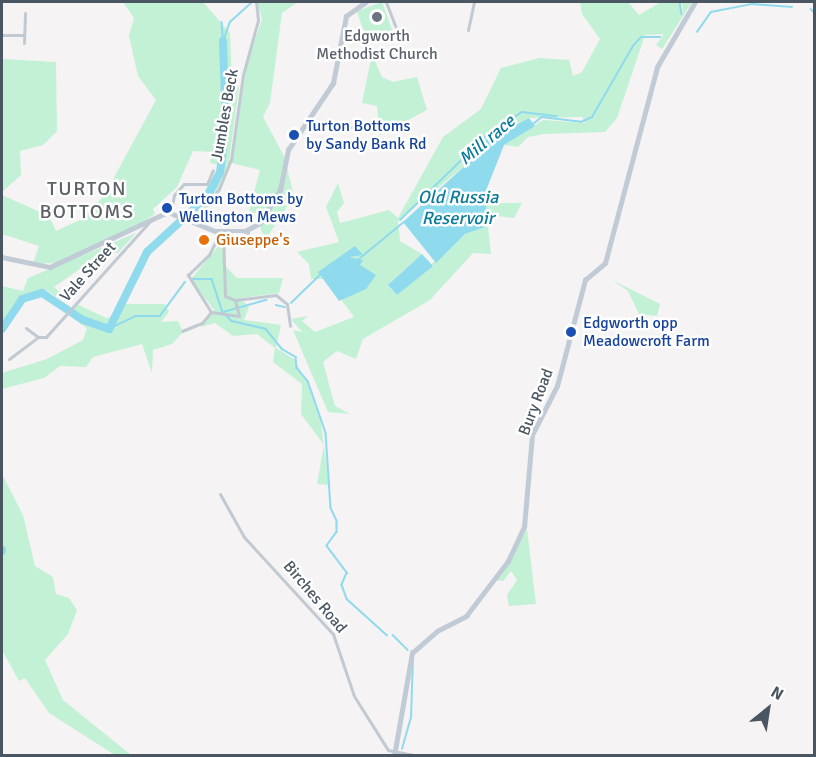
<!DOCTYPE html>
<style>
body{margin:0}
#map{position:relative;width:816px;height:757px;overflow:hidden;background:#f5f3f3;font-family:Signika,sans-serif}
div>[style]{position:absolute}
.green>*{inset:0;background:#c3f1d5;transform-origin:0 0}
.water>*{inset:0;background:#90daee}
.stream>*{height:1.5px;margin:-0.75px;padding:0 0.75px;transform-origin:0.75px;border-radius:0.75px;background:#90daee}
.river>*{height:8px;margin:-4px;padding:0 4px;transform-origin:4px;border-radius:4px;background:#90daee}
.street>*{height:3px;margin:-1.5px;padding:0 1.5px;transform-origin:1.5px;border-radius:1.5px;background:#c1cad2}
.secondary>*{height:4.5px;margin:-2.25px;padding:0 2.25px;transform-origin:2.25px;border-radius:2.25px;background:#c1cbd6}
.dots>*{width:16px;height:16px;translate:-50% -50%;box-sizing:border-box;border:3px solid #fff;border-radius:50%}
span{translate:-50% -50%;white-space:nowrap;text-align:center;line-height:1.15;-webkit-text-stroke:5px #fff;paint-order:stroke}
.worship-label{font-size:16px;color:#5b616d}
.street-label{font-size:16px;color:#4a5661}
.transit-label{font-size:16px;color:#164399}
.left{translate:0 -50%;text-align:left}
.food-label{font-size:16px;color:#c56008}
.water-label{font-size:18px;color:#0c7c9b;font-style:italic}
.quarter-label{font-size:20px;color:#5f6368;letter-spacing:1.5px}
.frame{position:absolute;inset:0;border:3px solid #4a5661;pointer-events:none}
.north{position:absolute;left:738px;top:679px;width:60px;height:60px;-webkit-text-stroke:4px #fff;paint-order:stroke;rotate:30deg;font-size:16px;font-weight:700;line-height:24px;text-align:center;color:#4a5661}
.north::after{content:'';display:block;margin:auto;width:21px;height:27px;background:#4a5661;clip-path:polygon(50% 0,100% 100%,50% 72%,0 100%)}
</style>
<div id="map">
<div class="green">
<div style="clip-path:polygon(123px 2px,203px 2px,230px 33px,232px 85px,239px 87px,229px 162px,219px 188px,192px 218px,186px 212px,202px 196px,219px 165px,210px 163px,212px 152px,193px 151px,177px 187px,153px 209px,155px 214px,125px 234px,58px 263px,33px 264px,39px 246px,2px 234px,2px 195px,49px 216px,56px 231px,80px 220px,104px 196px,156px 100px,138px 76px,129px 36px,134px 18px)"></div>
<div style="clip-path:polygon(257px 2px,298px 2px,282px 13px,270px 103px,263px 117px,284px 156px,294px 196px,266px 239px,253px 250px,252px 244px,264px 238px,260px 226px,268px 217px,249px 211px,260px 170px,231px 163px,247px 63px,262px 19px)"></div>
<div style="left:382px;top:2px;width:33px;height:27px;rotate:70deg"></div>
<div style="clip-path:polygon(580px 2px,628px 2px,639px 15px,661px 2px,679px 2px,683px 15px,682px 2px,692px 2px,662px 49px,656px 45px,664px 34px,645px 35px,617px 118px,605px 132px,544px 134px,528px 137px,518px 147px,504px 145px,543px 120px,585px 123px,582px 117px,529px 118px,483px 142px,468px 163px,398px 221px,400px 241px,422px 254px,388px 285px,397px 295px,465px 234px,488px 226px,485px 203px,522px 203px,514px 218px,497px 216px,488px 226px,491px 254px,473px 253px,430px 300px,363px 339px,356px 359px,337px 351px,323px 362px,335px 406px,350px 414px,328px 412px,293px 330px,302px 332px,291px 319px,308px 316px,302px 321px,315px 332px,354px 317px,326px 279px,311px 279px,309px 264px,297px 252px,339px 242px,326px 207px,338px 183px,344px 203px,337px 212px,340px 223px,389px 210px,398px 218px,443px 137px,481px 109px,501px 68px,539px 58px,569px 60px,573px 76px,582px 72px,600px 39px,582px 14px)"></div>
<div style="clip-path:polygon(372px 54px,382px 77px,393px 82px,417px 77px,427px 110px,380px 135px,377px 106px,362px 103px)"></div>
<div style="clip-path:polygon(2px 59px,56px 62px,57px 131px,43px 145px,20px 151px,21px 175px,2px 192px)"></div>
<div style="clip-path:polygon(136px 233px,118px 253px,103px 253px,54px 287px,63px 295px,60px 299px,44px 289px,20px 297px,2px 325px,2px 286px,23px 291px,28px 278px)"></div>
<div style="clip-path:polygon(221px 243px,226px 267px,237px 278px,283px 278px,279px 293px,240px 298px,249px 307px,244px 320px,281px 325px,276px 348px,294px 359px,307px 382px,321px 423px,329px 485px,317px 484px,324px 445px,301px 414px,302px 384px,273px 362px,275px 348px,257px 334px,233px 336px,215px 323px,200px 327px,214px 310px,191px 279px)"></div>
<div style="clip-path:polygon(612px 280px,660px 304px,657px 316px,639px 314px,628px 291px)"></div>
<div style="clip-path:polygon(77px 304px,106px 318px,118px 316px,125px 304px,165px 304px,169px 312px,161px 322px,178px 321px,183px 332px,172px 344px,153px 350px,152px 373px,142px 344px,93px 357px,86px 367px,60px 366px,44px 378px,2px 389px,2px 373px,47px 359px,83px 340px,87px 328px,68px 315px)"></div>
<div style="clip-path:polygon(2px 474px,23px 515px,35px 566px,53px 577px,56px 594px,69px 598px,77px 610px,68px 634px,45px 660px,63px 700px,131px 755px,115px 755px,49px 713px,25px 678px,19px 681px,2px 650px)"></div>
<div style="clip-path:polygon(527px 529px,536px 604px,509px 606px,507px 595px,517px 580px,511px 571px,503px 581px,496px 580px)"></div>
</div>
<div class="water">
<div style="clip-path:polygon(529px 118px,535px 126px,504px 145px,485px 193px,488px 226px,465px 234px,436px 263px,403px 222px,468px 163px,483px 142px)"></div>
<div style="clip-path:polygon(355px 246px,363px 255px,349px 257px,363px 260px,360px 265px,376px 275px,366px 289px,339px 301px,318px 272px)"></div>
<div style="clip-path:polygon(422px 254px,433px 266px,397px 295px,388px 285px)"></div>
</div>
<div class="stream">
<div style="left:680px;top:2px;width:12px;rotate:81deg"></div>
<div style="left:811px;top:9px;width:4px;rotate:45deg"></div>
<div style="left:222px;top:22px;width:15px;rotate:86deg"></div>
<div style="left:697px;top:32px;width:24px;rotate:-55deg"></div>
<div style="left:711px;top:12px;width:42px;rotate:-11deg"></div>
<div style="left:752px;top:4px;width:40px;rotate:4.3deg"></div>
<div style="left:223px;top:41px;width:20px;rotate:-70deg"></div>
<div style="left:230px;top:22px;width:30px;rotate:-42deg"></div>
<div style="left:533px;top:124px;width:11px;rotate:-38deg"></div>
<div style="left:542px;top:117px;width:39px;rotate:7deg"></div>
<div style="left:581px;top:122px;width:12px;rotate:-24deg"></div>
<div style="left:592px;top:117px;width:82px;rotate:-60deg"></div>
<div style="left:633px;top:46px;width:12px;rotate:-48deg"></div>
<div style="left:641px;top:37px;width:19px"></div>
<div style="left:400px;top:220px;width:120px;rotate:-44.3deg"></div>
<div style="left:486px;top:136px;width:43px;rotate:-33.7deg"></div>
<div style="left:522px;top:112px;width:35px;rotate:7deg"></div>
<div style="left:359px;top:259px;width:58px;rotate:-39.4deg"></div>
<div style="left:192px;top:279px;width:20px"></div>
<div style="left:212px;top:279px;width:35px;rotate:72deg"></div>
<div style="left:223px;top:312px;width:45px;rotate:-15.6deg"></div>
<div style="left:291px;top:303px;width:40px;rotate:-44deg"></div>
<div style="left:276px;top:305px;width:9px;rotate:13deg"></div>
<div style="left:223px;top:312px;width:13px;rotate:45deg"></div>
<div style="left:232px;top:321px;width:35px;rotate:13deg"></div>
<div style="left:266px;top:329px;width:26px;rotate:51deg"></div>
<div style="left:282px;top:349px;width:16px;rotate:30deg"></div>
<div style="left:296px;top:357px;width:11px;rotate:85deg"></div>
<div style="left:297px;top:368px;width:17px;rotate:50deg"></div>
<div style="left:308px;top:381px;width:55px;rotate:70.9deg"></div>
<div style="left:326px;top:433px;width:75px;rotate:86.2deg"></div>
<div style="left:331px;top:508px;width:14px;rotate:65deg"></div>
<div style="left:337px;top:521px;width:11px;rotate:90deg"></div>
<div style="left:337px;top:532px;width:17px;rotate:126deg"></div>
<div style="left:327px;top:546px;width:34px;rotate:53deg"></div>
<div style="left:347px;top:573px;width:13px;rotate:113deg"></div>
<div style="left:342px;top:585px;width:15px;rotate:70deg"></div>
<div style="left:347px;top:599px;width:54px;rotate:42deg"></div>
<div style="left:109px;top:329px;width:30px;rotate:-26deg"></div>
<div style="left:136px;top:316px;width:24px"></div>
<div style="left:160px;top:316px;width:42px;rotate:-53.7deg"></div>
<div style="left:393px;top:635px;width:21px;rotate:45deg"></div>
<div style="left:402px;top:749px;width:32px;rotate:-74deg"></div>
<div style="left:411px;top:718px;width:61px;rotate:-88.1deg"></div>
</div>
<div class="river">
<div style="left:2px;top:329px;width:36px;rotate:-56deg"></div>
<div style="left:22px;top:299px;width:21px;rotate:-17deg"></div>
<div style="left:42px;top:293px;width:49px;rotate:33.4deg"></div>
<div style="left:83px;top:320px;width:28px;rotate:19deg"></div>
<div style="left:109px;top:329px;width:86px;rotate:-63.7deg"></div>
<div style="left:147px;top:252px;width:81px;rotate:-42.5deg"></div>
<div style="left:207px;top:197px;width:27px;rotate:-62deg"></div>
<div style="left:220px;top:173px;width:49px;rotate:-83deg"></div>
<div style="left:226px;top:124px;width:83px;rotate:-92.1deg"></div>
<div style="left:2px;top:550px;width:1px;rotate:90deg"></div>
</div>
<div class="street">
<div style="left:386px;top:2px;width:26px;rotate:69deg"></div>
<div style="left:468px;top:30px;width:29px;rotate:-78deg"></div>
<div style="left:2px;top:35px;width:22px"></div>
<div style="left:24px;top:43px;width:30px;rotate:-88deg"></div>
<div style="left:307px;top:121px;width:39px;rotate:12deg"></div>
<div style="left:345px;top:129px;width:26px;rotate:-16deg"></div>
<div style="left:171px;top:212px;width:17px;rotate:-80deg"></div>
<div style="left:174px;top:195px;width:15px;rotate:-48deg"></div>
<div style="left:184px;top:184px;width:23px"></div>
<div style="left:207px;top:184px;width:15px;rotate:-67deg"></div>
<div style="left:193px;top:222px;width:42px;rotate:-51.8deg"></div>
<div style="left:219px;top:189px;width:31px;rotate:-68deg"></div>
<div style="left:231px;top:160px;width:86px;rotate:-82deg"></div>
<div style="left:243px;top:75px;width:57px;rotate:-74.7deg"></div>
<div style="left:258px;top:20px;width:18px;rotate:-96deg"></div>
<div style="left:223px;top:232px;width:64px;rotate:88.2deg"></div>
<div style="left:225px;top:296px;width:11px;rotate:22deg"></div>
<div style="left:235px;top:300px;width:41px;rotate:-7deg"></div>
<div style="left:276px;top:295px;width:14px;rotate:39deg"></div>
<div style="left:287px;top:304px;width:22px;rotate:82deg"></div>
<div style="left:247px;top:245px;width:15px;rotate:-86deg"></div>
<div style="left:211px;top:312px;width:44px;rotate:-121.9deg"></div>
<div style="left:188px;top:275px;width:29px;rotate:-44deg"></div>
<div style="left:209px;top:255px;width:25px;rotate:-64deg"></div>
<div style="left:211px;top:312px;width:28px;rotate:8deg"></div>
<div style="left:239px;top:316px;width:16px;rotate:-104deg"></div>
<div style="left:26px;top:328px;width:15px;rotate:37deg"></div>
<div style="left:182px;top:331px;width:22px;rotate:-22deg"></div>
<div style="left:202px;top:323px;width:14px;rotate:-51deg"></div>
<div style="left:38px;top:337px;width:8px"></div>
<div style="left:46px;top:337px;width:159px;rotate:-48.1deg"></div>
<div style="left:9px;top:359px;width:36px;rotate:-37deg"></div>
<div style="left:220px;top:494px;width:49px;rotate:60.8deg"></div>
<div style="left:244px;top:537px;width:132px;rotate:47.5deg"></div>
<div style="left:333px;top:634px;width:65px;rotate:71.3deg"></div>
<div style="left:354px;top:696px;width:64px;rotate:57.8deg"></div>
<div style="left:388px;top:750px;width:32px;rotate:11deg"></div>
</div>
<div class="secondary">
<div style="left:2px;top:257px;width:49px;rotate:11.8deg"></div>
<div style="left:50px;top:267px;width:130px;rotate:-25deg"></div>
<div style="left:168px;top:212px;width:51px;rotate:22deg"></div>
<div style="left:215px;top:231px;width:30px"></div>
<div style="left:245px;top:231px;width:17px;rotate:-28deg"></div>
<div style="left:260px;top:223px;width:39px;rotate:-59deg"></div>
<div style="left:280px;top:190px;width:41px;rotate:-78.7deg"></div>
<div style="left:288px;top:150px;width:81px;rotate:-56.1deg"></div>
<div style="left:333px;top:83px;width:68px;rotate:-79deg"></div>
<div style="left:346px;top:16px;width:24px;rotate:-35deg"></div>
<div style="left:394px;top:756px;width:105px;rotate:-80.1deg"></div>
<div style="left:412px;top:653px;width:33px;rotate:-41deg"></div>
<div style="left:437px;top:631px;width:33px;rotate:-27deg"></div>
<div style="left:466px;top:616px;width:69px;rotate:-52.6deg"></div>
<div style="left:508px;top:561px;width:38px;rotate:-65deg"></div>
<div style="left:524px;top:527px;width:92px;rotate:-85deg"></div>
<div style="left:532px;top:435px;width:55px;rotate:-63deg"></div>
<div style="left:557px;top:386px;width:110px;rotate:-75.2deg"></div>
<div style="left:585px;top:280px;width:26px;rotate:-40deg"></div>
<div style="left:605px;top:263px;width:203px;rotate:-75.1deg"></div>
<div style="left:657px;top:67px;width:75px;rotate:-59.7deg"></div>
</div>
<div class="dots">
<div style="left:377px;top:17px;background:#6b7280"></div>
<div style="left:294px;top:135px;background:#1a4fb4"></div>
<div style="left:167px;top:208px;background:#1a4fb4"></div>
<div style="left:204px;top:240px;background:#e8710a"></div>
<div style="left:571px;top:332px;background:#1a4fb4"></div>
</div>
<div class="worship-label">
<span style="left:377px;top:45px">Edgworth<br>Methodist Church</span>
</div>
<div class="street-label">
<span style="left:225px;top:115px;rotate:-80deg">Jumbles Beck</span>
<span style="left:88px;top:272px;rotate:-48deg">Vale Street</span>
<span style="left:536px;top:402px;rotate:-69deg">Bury Road</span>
<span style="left:315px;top:597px;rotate:50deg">Birches Road</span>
</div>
<div class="transit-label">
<span class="left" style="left:306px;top:135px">Turton Bottoms<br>by Sandy Bank Rd</span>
<span class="left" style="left:179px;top:208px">Turton Bottoms by<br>Wellington Mews</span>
<span class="left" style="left:583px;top:332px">Edgworth opp<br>Meadowcroft Farm</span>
</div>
<div class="food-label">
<span class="left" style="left:216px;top:240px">Giuseppe's</span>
</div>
<div class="water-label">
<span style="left:487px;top:140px;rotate:-40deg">Mill race</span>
<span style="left:458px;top:208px">Old Russia<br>Reservoir</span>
</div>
<div class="quarter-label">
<span style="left:87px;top:200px">TURTON<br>BOTTOMS</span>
</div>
<div class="frame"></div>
<div class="north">N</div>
</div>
